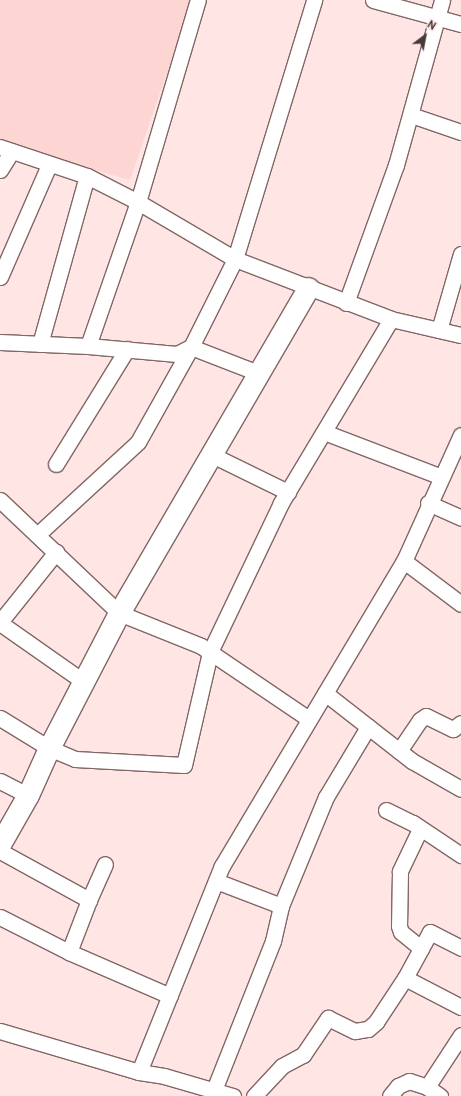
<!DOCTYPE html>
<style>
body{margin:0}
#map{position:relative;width:461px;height:1096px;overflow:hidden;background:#ffe6e4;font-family:Overpass,sans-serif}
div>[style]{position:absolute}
.built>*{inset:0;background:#fdd6d4}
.roads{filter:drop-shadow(1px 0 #816766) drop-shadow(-1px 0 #816766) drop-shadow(0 1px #816766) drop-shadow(0 -1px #816766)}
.street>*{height:15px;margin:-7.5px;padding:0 7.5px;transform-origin:7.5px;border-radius:7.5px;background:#fff}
.secondary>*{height:21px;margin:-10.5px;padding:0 10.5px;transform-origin:10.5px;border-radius:10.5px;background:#fff}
span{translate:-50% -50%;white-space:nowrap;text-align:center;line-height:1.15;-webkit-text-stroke:3px #ffe6e4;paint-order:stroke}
.north{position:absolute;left:405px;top:16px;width:40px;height:40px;-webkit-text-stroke:3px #ffe6e4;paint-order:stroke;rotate:32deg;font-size:11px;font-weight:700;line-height:16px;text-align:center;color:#463939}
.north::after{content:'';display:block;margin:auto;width:14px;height:18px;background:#463939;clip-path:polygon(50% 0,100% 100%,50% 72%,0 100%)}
</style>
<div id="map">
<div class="built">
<div style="clip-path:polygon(0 0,192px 0,130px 180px,0 143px)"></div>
</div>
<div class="roads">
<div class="street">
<div style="left:373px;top:0;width:91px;rotate:15.3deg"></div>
<div style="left:411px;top:115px;width:53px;rotate:18.8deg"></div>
<div style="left:0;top:147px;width:92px;rotate:18.4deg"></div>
<div style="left:87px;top:176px;width:57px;rotate:27deg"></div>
<div style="left:138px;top:202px;width:113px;rotate:30.4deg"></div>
<div style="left:235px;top:259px;width:167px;rotate:21deg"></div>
<div style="left:391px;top:319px;width:72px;rotate:12.9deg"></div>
<div style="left:0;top:170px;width:22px;rotate:-58deg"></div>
<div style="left:0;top:277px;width:122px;rotate:-66.4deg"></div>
<div style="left:346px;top:303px;width:147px;rotate:-70.1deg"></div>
<div style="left:396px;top:165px;width:171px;rotate:-74.4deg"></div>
<div style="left:439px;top:330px;width:79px;rotate:-73.9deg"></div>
<div style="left:0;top:342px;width:88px;rotate:2.6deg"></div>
<div style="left:88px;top:346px;width:89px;rotate:5.1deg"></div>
<div style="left:177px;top:354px;width:16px;rotate:-27deg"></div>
<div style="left:191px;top:347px;width:98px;rotate:-63.4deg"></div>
<div style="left:235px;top:259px;width:271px;rotate:-73deg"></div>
<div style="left:40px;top:344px;width:174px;rotate:-74.4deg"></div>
<div style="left:88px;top:346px;width:152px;rotate:-70.9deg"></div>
<div style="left:138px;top:202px;width:211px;rotate:-73.5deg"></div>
<div style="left:324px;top:432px;width:126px;rotate:20.9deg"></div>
<div style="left:210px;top:454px;width:87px;rotate:26deg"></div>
<div style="left:56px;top:464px;width:135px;rotate:-58.3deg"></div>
<div style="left:0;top:500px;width:164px;rotate:43.5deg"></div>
<div style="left:119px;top:613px;width:88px;rotate:21.9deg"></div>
<div style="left:201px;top:646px;width:130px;rotate:34.1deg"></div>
<div style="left:428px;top:503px;width:36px;rotate:24deg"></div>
<div style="left:37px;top:535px;width:137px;rotate:-42.6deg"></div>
<div style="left:138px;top:442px;width:109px;rotate:-60.8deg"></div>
<div style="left:191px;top:347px;width:72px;rotate:21.2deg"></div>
<div style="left:404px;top:561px;width:71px;rotate:37deg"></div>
<div style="left:0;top:622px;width:90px;rotate:-51.3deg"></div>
<div style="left:0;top:623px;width:103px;rotate:35.1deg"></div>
<div style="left:325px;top:693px;width:110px;rotate:38deg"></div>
<div style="left:412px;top:761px;width:56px;rotate:29.7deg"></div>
<div style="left:0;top:718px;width:57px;rotate:31.5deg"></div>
<div style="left:49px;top:748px;width:28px;rotate:23deg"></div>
<div style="left:75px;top:759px;width:109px;rotate:3.2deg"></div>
<div style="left:184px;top:765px;width:116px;rotate:-77deg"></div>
<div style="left:210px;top:652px;width:165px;rotate:-64.5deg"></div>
<div style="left:281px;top:503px;width:214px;rotate:-59.1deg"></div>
<div style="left:399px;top:751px;width:37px;rotate:-56deg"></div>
<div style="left:420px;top:720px;width:7px;rotate:-34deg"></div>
<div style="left:426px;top:716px;width:30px;rotate:26deg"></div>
<div style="left:453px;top:729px;width:10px;rotate:-37deg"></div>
<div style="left:0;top:781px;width:31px;rotate:27deg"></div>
<div style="left:386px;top:810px;width:30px;rotate:26deg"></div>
<div style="left:413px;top:823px;width:58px;rotate:33.7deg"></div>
<div style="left:420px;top:829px;width:47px;rotate:115.5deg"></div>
<div style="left:400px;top:871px;width:55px;rotate:91deg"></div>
<div style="left:399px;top:926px;width:6px;rotate:72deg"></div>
<div style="left:401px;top:932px;width:26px;rotate:39deg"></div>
<div style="left:0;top:851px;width:102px;rotate:28.8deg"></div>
<div style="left:89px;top:900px;width:56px;rotate:111deg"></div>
<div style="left:216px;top:881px;width:70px;rotate:21deg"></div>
<div style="left:89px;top:900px;width:39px;rotate:-66deg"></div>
<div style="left:0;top:917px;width:77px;rotate:26.9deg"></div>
<div style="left:69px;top:952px;width:110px;rotate:23.5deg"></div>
<div style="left:405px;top:978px;width:63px;rotate:27.4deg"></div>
<div style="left:0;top:1031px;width:145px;rotate:16.4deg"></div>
<div style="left:139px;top:1072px;width:25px;rotate:9deg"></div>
<div style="left:164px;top:1076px;width:72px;rotate:16.2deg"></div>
<div style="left:139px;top:1072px;width:222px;rotate:-68.1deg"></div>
<div style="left:222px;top:866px;width:355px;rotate:-59.2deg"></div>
<div style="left:404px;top:561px;width:138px;rotate:-65.7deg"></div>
<div style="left:427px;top:1087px;width:16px;rotate:35deg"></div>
<div style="left:214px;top:1096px;width:6px;rotate:-90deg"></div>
<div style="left:214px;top:1090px;width:160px;rotate:-68.4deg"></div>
<div style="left:273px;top:941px;width:36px;rotate:-77deg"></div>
<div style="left:281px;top:906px;width:118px;rotate:-67.6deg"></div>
<div style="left:326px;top:797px;width:82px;rotate:-59deg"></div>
<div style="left:254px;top:1096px;width:41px;rotate:-47deg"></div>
<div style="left:282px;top:1066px;width:24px;rotate:-28deg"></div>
<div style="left:303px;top:1055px;width:45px;rotate:-56deg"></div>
<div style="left:328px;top:1018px;width:30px;rotate:26deg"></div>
<div style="left:355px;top:1031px;width:13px;rotate:-9deg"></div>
<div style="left:368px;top:1029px;width:11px;rotate:-41deg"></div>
<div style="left:376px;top:1022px;width:53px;rotate:-56.6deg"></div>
<div style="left:405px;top:978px;width:52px;rotate:-61.5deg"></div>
<div style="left:430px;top:932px;width:35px;rotate:27deg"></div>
<div style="left:390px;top:1096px;width:13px;rotate:-51deg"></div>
<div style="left:398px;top:1086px;width:12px;rotate:-24deg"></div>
<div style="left:409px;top:1081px;width:19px;rotate:18deg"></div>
<div style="left:427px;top:1087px;width:62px;rotate:-56.8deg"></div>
</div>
<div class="secondary">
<div style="left:0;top:844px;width:56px;rotate:-60.3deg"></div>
<div style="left:28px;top:795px;width:51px;rotate:-65.9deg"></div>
<div style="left:49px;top:748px;width:152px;rotate:-62.6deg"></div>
<div style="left:119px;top:613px;width:376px;rotate:-59.8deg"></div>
</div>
</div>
<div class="north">N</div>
</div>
